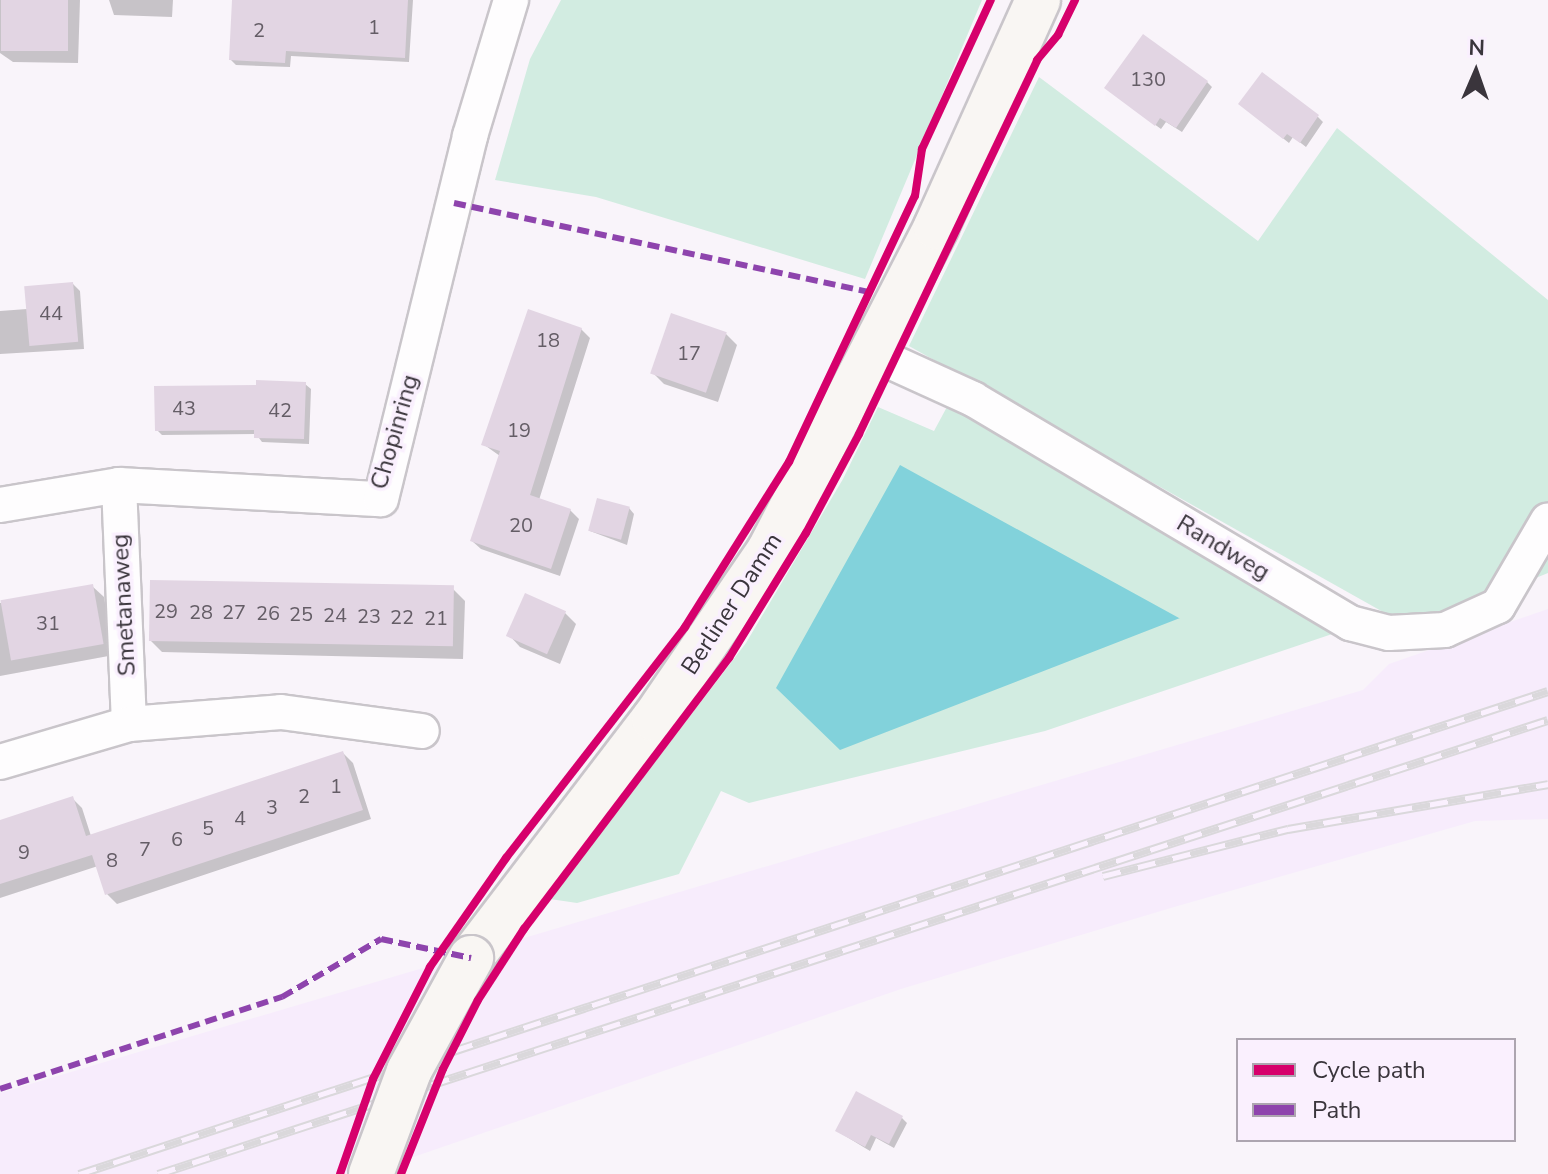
<!DOCTYPE html>
<style>
body{margin:0}
#map{position:relative;width:1548px;height:1174px;overflow:hidden;background:#f9f4fa;font-family:"Nunito Sans",sans-serif}
div>[style]{position:absolute}
.built>*{inset:0;background:#f7ecfc}
.green>*{inset:0;background:#d2ece1}
.water>*{inset:0;background:#82d2db}
.shadow>*{inset:0;background:#0003}
.building>*{inset:0;background:#e2d5e3;transform-origin:0 0}
.roads{filter:drop-shadow(2px 0 #c9c5ca) drop-shadow(-2px 0 #c9c5ca) drop-shadow(0 2px #c9c5ca) drop-shadow(0 -2px #c9c5ca)}
.minor>*{height:34px;margin:-17px;padding:0 17px;transform-origin:17px;border-radius:17px;background:#fefdfe}
.secondary>*{height:44px;margin:-22px;padding:0 22px;transform-origin:22px;border-radius:22px;background:#f9f6f3}
.rail>*{height:9px;margin-top:-4.5px;transform-origin:0;background:repeating-linear-gradient(90deg,#faf0fe 0 18px,#dad8db 0 36px);box-sizing:border-box;border-block:2px solid #dad8db}
.bridges{filter:drop-shadow(2px 0 #c9c5ca) drop-shadow(-2px 0 #c9c5ca) drop-shadow(0 2px #c9c5ca) drop-shadow(0 -2px #c9c5ca)}
.secondary-bridge>*{height:44px;margin:-22px;padding:0 22px;transform-origin:22px;border-radius:22px;background:#f9f6f3}
.quiet>*{height:6px;margin-top:-3px;transform-origin:0;background:repeating-linear-gradient(90deg,#8e44ad 0 12px,transparent 0 18px)}
.cycleway>*{height:8px;margin:-4px;padding:0 4px;transform-origin:4px;border-radius:4px;background:#d6006c}
span{translate:-50% -50%;white-space:nowrap;text-align:center;line-height:1.15;-webkit-text-stroke:7px #faf0fe;paint-order:stroke}
.number-label{font-size:20px;color:#645d66}
.number-label span{-webkit-text-stroke-width:0}
.street-label{font-size:24px;color:#3a353c}
.legend{position:absolute;left:1236px;top:1038px;width:280px;height:104px;box-sizing:border-box;background:#faf0fe;border:2px solid #ada5b0;margin:0;padding:10px 14px;list-style:none;font-size:24px;color:#3a353c}
.legend li{display:flex;align-items:center;gap:16px;height:40px}
.legend b{width:40px;border:2px solid #ada5b0}
.north{position:absolute;left:1436px;top:32px;width:80px;height:80px;-webkit-text-stroke:6px #faf0fe;paint-order:stroke;rotate:2deg;font-size:22px;font-weight:700;line-height:32px;text-align:center;color:#3a353c}
.north::after{content:'';display:block;margin:auto;width:28px;height:36px;background:#3a353c;clip-path:polygon(50% 0,100% 100%,50% 72%,0 100%)}
</style>
<div id="map">
<div class="built">
<div style="clip-path:polygon(1548px 609px,1548px 819px,1475px 821px,1174px 907px,901px 989px,364px 1174px,0 1174px,0 1093px,1363px 690px,1389px 664px)"></div>
</div>
<div class="green">
<div style="clip-path:polygon(561px 0,982px 0,865px 279px,596px 197px,495px 180px,530px 59px)"></div>
<div style="clip-path:polygon(1039px 77px,1258px 241px,1337px 128px,1548px 300px,1548px 573px,1449px 613px,1392px 617px,909px 346px)"></div>
<div style="clip-path:polygon(948px 405px,1344px 630px,1045px 731px,749px 803px,721px 791px,679px 874px,577px 903px,550px 899px,746px 643px,843px 479px,878px 407px,934px 431px)"></div>
</div>
<div class="water">
<div style="clip-path:polygon(900px 465px,1179px 618px,1180px 618px,840px 750px,776px 688px)"></div>
</div>
<div class="shadow">
<div style="clip-path:polygon(0 0,80px 0,78px 63px,13px 62px,0 53px)"></div>
<div style="clip-path:polygon(109px 0,173px 0,172px 17px,114px 15px)"></div>
<div style="clip-path:polygon(234px 0,413px 0,409px 62px,291px 56px,290px 67px,236px 65px,231px 60px)"></div>
<div style="clip-path:polygon(1207px 82px,1212px 87px,1182px 132px,1166px 122px,1161px 129px,1112px 93px)"></div>
<div style="clip-path:polygon(1246px 109px,1318px 117px,1323px 122px,1306px 147px,1293px 137px,1289px 143px)"></div>
<div style="clip-path:polygon(73px 284px,80px 291px,84px 349px,0 354px,0 311px,27px 309px)"></div>
<div style="clip-path:polygon(581px 329px,590px 338px,539px 500px,570px 510px,579px 519px,560px 576px,481px 549px,472px 541px,500px 456px,483px 444px)"></div>
<div style="clip-path:polygon(726px 334px,737px 345px,718px 402px,664px 384px,653px 373px)"></div>
<div style="clip-path:polygon(305px 384px,311px 389px,309px 444px,262px 442px,256px 434px,162px 435px,157px 430px)"></div>
<div style="clip-path:polygon(629px 508px,634px 514px,627px 545px,590px 531px)"></div>
<div style="clip-path:polygon(92px 586px,104px 597px,114px 655px,0 676px,0 603px)"></div>
<div style="clip-path:polygon(453px 589px,465px 601px,463px 659px,162px 652px,150px 640px)"></div>
<div style="clip-path:polygon(565px 613px,576px 624px,560px 664px,520px 647px,509px 635px)"></div>
<div style="clip-path:polygon(343px 753px,353px 763px,371px 819px,117px 904px,107px 894px,98px 866px,0 898px,0 822px,72px 798px,82px 808px,91px 836px)"></div>
<div style="clip-path:polygon(902px 1118px,907px 1123px,894px 1148px,876px 1138px,870px 1151px,837px 1131px)"></div>
</div>
<div class="building">
<div style="left:1px;top:0;width:67px;height:51px"></div>
<div style="clip-path:polygon(232px 0,408px 0,405px 58px,286px 51px,285px 63px,229px 60px)"></div>
<div style="clip-path:polygon(1143px 34px,1208px 81px,1176px 128px,1160px 118px,1155px 126px,1104px 88px)"></div>
<div style="clip-path:polygon(1262px 72px,1319px 115px,1300px 143px,1287px 134px,1283px 139px,1238px 104px)"></div>
<div style="left:73px;top:282px;width:60px;height:49px;rotate:85deg"></div>
<div style="clip-path:polygon(528px 309px,582px 328px,530px 495px,571px 509px,551px 569px,470px 541px,500px 451px,481px 445px)"></div>
<div style="left:671px;top:313px;width:59px;height:64px;rotate:19deg"></div>
<div style="clip-path:polygon(256px 380px,306px 382px,304px 439px,254px 438px,254px 430px,155px 431px,154px 386px,256px 385px)"></div>
<div style="left:597px;top:498px;width:34px;height:34px;rotate:15deg"></div>
<div style="left:150px;top:580px;width:304px;height:61px;rotate:1deg"></div>
<div style="left:93px;top:584px;width:61px;height:94px;rotate:80deg"></div>
<div style="left:525px;top:593px;width:45px;height:47px;rotate:24deg"></div>
<div style="clip-path:polygon(343px 751px,363px 810px,105px 895px,92px 855px,0 884px,0 820px,73px 796px,86px 836px)"></div>
<div style="clip-path:polygon(856px 1091px,903px 1116px,889px 1144px,871px 1135px,865px 1147px,835px 1131px)"></div>
</div>
<div class="roads">
<div class="minor">
<div style="left:872px;top:353px;width:111px;rotate:24.5deg"></div>
<div style="left:973px;top:399px;width:439px;rotate:30.7deg"></div>
<div style="left:1350px;top:623px;width:40px;rotate:14.4deg"></div>
<div style="left:1389px;top:633px;width:56px;rotate:-3.1deg"></div>
<div style="left:1445px;top:630px;width:58px;rotate:-24.4deg"></div>
<div style="left:1498px;top:606px;width:99px;rotate:-59.8deg"></div>
<div style="left:119px;top:485px;width:239px;rotate:87.6deg"></div>
<div style="left:0;top:505px;width:121px;rotate:-9.5deg"></div>
<div style="left:119px;top:485px;width:262px;rotate:3.1deg"></div>
<div style="left:381px;top:499px;width:374px;rotate:-76.2deg"></div>
<div style="left:470px;top:136px;width:142px;rotate:-73.2deg"></div>
<div style="left:0;top:762px;width:134px;rotate:-16.4deg"></div>
<div style="left:129px;top:724px;width:152px;rotate:-4.5deg"></div>
<div style="left:281px;top:712px;width:142px;rotate:7.7deg"></div>
</div>
<div class="secondary">
<div style="left:471px;top:958px;width:301px;rotate:-52.6deg"></div>
<div style="left:654px;top:719px;width:204px;rotate:-55.6deg"></div>
<div style="left:769px;top:551px;width:365px;rotate:-62.7deg"></div>
<div style="left:936px;top:227px;width:249px;rotate:-65.8deg"></div>
</div>
</div>
<div class="rail">
<div style="left:1103px;top:876px;width:191px;rotate:-14.3deg"></div>
<div style="left:1288px;top:829px;width:264px;rotate:-9.8deg"></div>
<div style="left:79px;top:1174px;width:1546px;rotate:-18.2deg"></div>
<div style="left:158px;top:1174px;width:1462px;rotate:-18.09deg"></div>
</div>
<div class="bridges">
<div class="secondary-bridge">
<div style="left:371px;top:1174px;width:110px;rotate:-69.7deg"></div>
<div style="left:409px;top:1071px;width:129px;rotate:-61.2deg"></div>
</div>
</div>
<div class="quiet">
<div style="left:454px;top:203px;width:425px;rotate:12.1deg"></div>
<div style="left:0;top:1089px;width:297px;rotate:-18.1deg"></div>
<div style="left:282px;top:997px;width:115px;rotate:-30.4deg"></div>
<div style="left:381px;top:939px;width:92px;rotate:11.9deg"></div>
</div>
<div class="cycleway">
<div style="left:340px;top:1174px;width:101px;rotate:-70.8deg"></div>
<div style="left:373px;top:1079px;width:126px;rotate:-63deg"></div>
<div style="left:430px;top:967px;width:133px;rotate:-55.1deg"></div>
<div style="left:506px;top:858px;width:292px;rotate:-52.2deg"></div>
<div style="left:685px;top:627px;width:195px;rotate:-57.8deg"></div>
<div style="left:789px;top:462px;width:294px;rotate:-64.7deg"></div>
<div style="left:915px;top:196px;width:48px;rotate:-81.5deg"></div>
<div style="left:922px;top:149px;width:164px;rotate:-65.2deg"></div>
<div style="left:401px;top:1174px;width:113px;rotate:-68.2deg"></div>
<div style="left:443px;top:1069px;width:77px;rotate:-63.1deg"></div>
<div style="left:478px;top:1000px;width:85px;rotate:-57.1deg"></div>
<div style="left:524px;top:929px;width:340px;rotate:-52.9deg"></div>
<div style="left:729px;top:658px;width:147px;rotate:-58.4deg"></div>
<div style="left:806px;top:533px;width:112px;rotate:-61.8deg"></div>
<div style="left:859px;top:434px;width:414px;rotate:-64.5deg"></div>
<div style="left:1037px;top:60px;width:33px;rotate:-50deg"></div>
<div style="left:1058px;top:35px;width:39px;rotate:-64deg"></div>
</div>
<div class="number-label">
<span style="left:374px;top:27px">1</span>
<span style="left:259px;top:30px">2</span>
<span style="left:1148px;top:79px">130</span>
<span style="left:51px;top:313px">44</span>
<span style="left:548px;top:340px">18</span>
<span style="left:689px;top:353px">17</span>
<span style="left:184px;top:408px">43</span>
<span style="left:280px;top:410px">42</span>
<span style="left:519px;top:430px">19</span>
<span style="left:521px;top:525px">20</span>
<span style="left:166px;top:611px">29</span>
<span style="left:201px;top:612px">28</span>
<span style="left:234px;top:612px">27</span>
<span style="left:268px;top:613px">26</span>
<span style="left:301px;top:614px">25</span>
<span style="left:335px;top:615px">24</span>
<span style="left:369px;top:616px">23</span>
<span style="left:402px;top:617px">22</span>
<span style="left:436px;top:618px">21</span>
<span style="left:48px;top:623px">31</span>
<span style="left:336px;top:786px">1</span>
<span style="left:304px;top:796px">2</span>
<span style="left:272px;top:807px">3</span>
<span style="left:240px;top:818px">4</span>
<span style="left:208px;top:828px">5</span>
<span style="left:177px;top:839px">6</span>
<span style="left:145px;top:849px">7</span>
<span style="left:24px;top:852px">9</span>
<span style="left:112px;top:860px">8</span>
</div>
<div class="street-label">
<span style="left:395px;top:432px;rotate:-74deg">Chopinring</span>
<span style="left:1223px;top:548px;rotate:31deg">Randweg</span>
<span style="left:732px;top:604px;rotate:-57deg">Berliner Damm</span>
<span style="left:124px;top:605px;rotate:-93deg">Smetanaweg</span>
</div>
<ul class="legend">
<li><b style="height:10px;background:#d6006c"></b>Cycle path</li>
<li><b style="height:10px;background:#8e44ad"></b>Path</li>
</ul>
<div class="north">N</div>
</div>
